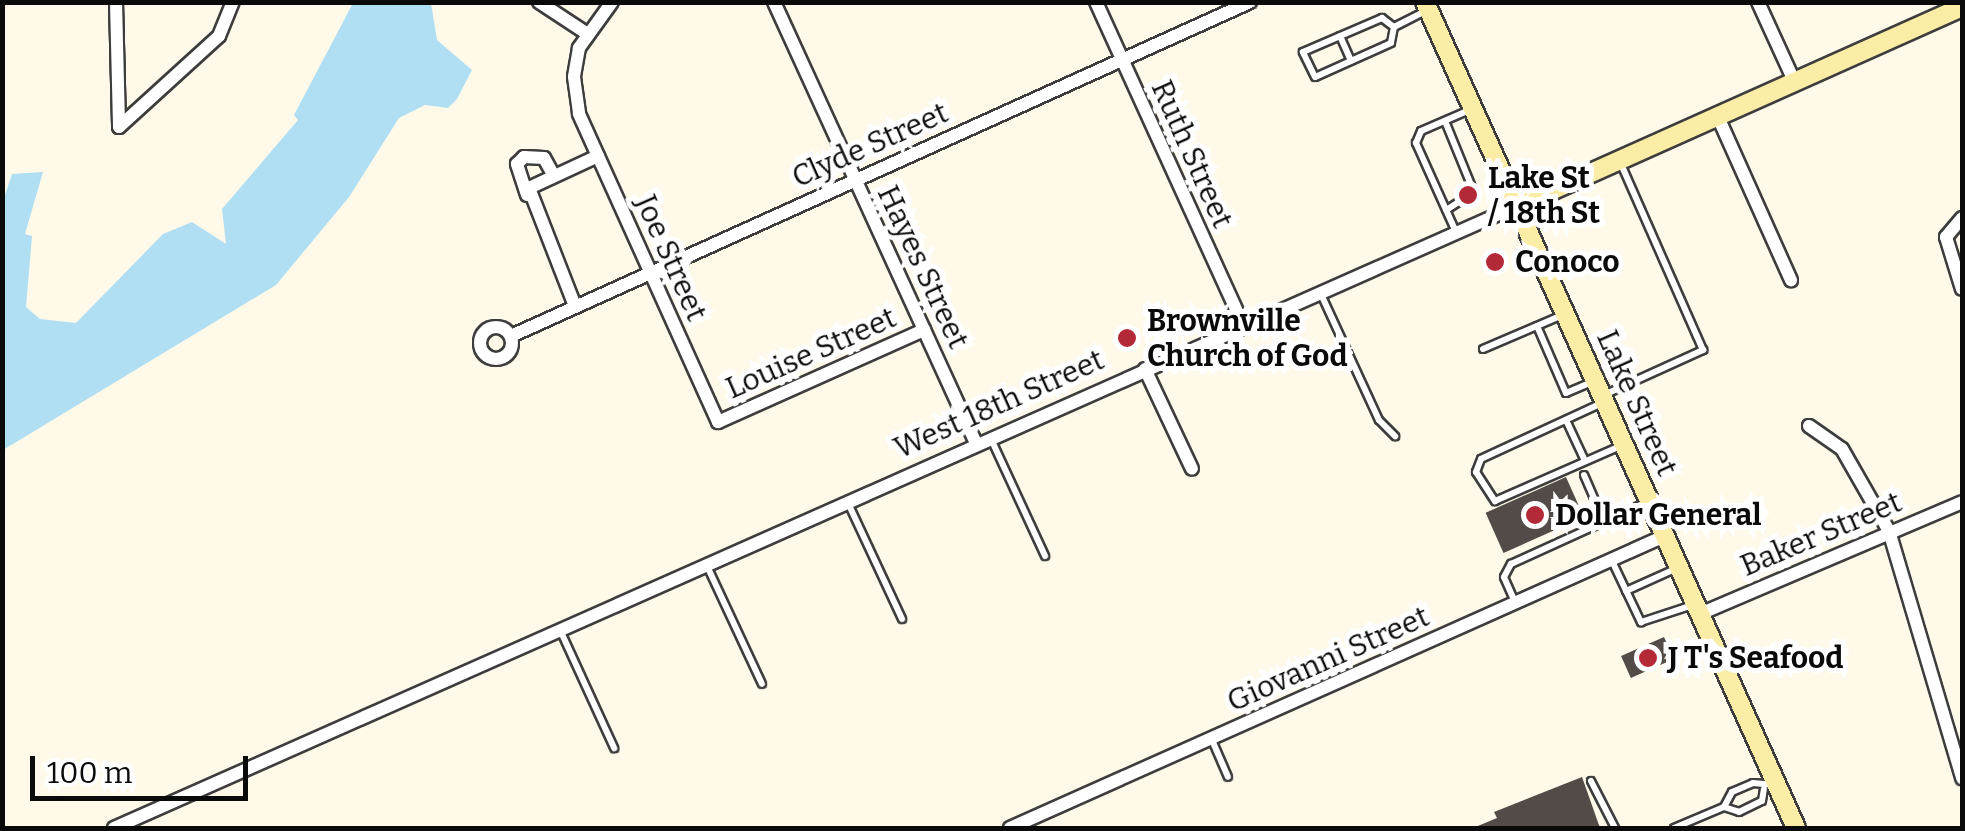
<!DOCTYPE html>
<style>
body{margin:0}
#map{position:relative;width:1965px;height:831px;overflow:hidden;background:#fef9e9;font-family:Bitter,serif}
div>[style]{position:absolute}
.water>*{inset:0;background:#b0def3}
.building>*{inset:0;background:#534b47;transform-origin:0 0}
.roads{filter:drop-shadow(2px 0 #3d3d3d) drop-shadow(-2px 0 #3d3d3d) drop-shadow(0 2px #3d3d3d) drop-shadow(0 -2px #3d3d3d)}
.lane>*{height:6px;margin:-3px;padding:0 3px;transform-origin:3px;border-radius:3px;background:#fff}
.street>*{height:12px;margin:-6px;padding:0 6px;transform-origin:6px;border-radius:6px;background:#fff}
.street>.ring{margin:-6px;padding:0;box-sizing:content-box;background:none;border:12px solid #fff;border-radius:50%}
.secondary>*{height:18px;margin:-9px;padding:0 9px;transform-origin:9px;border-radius:9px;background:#fceda6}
.dots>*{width:28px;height:28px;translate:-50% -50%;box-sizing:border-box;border:5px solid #fff;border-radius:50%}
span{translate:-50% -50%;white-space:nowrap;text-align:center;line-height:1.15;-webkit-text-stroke:10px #fff;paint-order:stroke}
.street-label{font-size:30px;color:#0a0a0a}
.poi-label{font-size:30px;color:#0a0a0a;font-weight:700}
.left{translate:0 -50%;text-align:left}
.frame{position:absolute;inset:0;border:5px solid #0a0a0a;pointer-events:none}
.scale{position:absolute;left:30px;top:756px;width:218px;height:45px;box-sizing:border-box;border:5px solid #0a0a0a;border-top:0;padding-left:12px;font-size:30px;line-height:35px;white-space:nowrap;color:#0a0a0a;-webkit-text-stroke:8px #fff;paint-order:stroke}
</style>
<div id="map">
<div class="water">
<div style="clip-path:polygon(353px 3px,431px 3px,437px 40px,472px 70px,457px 99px,448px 108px,425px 105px,399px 118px,349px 197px,276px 285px,3px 450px,2px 204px,12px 174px,43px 172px,25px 234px,32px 236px,26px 307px,40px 319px,76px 323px,163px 234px,192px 222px,226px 244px,222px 209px,298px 120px,294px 115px)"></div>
</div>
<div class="building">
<div style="left:1566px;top:477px;width:44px;height:88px;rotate:66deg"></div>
<div style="left:1664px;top:637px;width:24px;height:47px;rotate:66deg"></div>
<div style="clip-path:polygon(1582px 777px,1600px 828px,1473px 828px,1497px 818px,1494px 812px)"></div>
</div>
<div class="roads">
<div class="lane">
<div style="left:1382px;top:18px;width:15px;rotate:37deg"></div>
<div style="left:1394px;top:27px;width:16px;rotate:101deg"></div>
<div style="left:1391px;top:43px;width:83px;rotate:155.9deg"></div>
<div style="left:1315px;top:77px;width:28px;rotate:-116deg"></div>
<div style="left:1303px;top:52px;width:86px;rotate:-23.3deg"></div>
<div style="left:1394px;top:27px;width:34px;rotate:-27deg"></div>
<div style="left:1340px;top:36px;width:27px;rotate:66deg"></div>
<div style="left:1445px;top:121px;width:77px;rotate:67.8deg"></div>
<div style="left:1474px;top:192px;width:33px;rotate:147deg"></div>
<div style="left:1456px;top:232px;width:98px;rotate:-114.2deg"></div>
<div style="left:1416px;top:143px;width:13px;rotate:-67deg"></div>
<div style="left:1421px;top:131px;width:56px;rotate:-23.3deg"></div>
<div style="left:1320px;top:292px;width:141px;rotate:65.3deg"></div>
<div style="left:1379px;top:420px;width:23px;rotate:45deg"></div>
<div style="left:1537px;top:326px;width:73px;rotate:66.6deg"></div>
<div style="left:1566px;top:393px;width:30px;rotate:-23deg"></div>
<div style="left:1483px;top:349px;width:89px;rotate:-23.1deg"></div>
<div style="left:1606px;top:394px;width:107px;rotate:-24.4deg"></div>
<div style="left:1703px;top:350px;width:206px;rotate:-113.8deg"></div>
<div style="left:1602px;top:403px;width:133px;rotate:155.2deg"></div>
<div style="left:1481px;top:459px;width:14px;rotate:111deg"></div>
<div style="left:1476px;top:472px;width:35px;rotate:57deg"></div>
<div style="left:1495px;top:501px;width:137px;rotate:-23.7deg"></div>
<div style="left:1566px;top:420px;width:45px;rotate:65.1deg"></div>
<div style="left:991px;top:439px;width:129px;rotate:65.2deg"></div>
<div style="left:1584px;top:475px;width:50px;rotate:66.5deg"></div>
<div style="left:848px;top:503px;width:128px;rotate:65deg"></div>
<div style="left:1612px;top:561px;width:68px;rotate:64.6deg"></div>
<div style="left:1641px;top:622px;width:55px;rotate:-18.1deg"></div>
<div style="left:707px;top:566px;width:130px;rotate:65deg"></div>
<div style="left:1626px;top:591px;width:54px;rotate:-24.2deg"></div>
<div style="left:1515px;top:602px;width:27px;rotate:-114deg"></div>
<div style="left:1504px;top:577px;width:15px;rotate:-62deg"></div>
<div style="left:1511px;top:564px;width:149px;rotate:-24.5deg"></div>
<div style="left:561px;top:632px;width:128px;rotate:65.4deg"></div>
<div style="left:1212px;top:740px;width:40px;rotate:66.6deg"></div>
<div style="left:1591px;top:781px;width:53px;rotate:62.9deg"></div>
<div style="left:1724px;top:807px;width:16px;rotate:18deg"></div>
<div style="left:1739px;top:812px;width:25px;rotate:-26deg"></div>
<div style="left:1762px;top:801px;width:12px;rotate:-81deg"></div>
<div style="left:1674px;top:828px;width:54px;rotate:-22.8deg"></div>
<div style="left:1724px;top:807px;width:17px;rotate:-62deg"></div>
<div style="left:1732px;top:792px;width:23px;rotate:-23deg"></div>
<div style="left:1753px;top:783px;width:22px;rotate:5deg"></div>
</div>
<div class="street">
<div style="left:116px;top:2px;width:125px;rotate:88.6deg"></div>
<div style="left:539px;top:2px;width:56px;rotate:33.4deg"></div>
<div style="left:612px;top:2px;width:57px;rotate:125.7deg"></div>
<div style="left:579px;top:48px;width:29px;rotate:100deg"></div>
<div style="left:574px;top:77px;width:37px;rotate:82deg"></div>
<div style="left:579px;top:114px;width:338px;rotate:65.7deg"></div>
<div style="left:718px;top:422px;width:226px;rotate:-24.1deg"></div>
<div style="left:774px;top:2px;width:486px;rotate:65.4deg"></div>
<div style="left:1096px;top:2px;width:355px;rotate:65.5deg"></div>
<div style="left:1758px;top:2px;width:89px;rotate:65.4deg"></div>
<div style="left:1718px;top:117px;width:179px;rotate:65.9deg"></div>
<div style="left:119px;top:127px;width:135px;rotate:-42.3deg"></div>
<div style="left:219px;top:36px;width:37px;rotate:-68deg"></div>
<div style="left:527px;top:195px;width:33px;rotate:-108deg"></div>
<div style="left:517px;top:164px;width:10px;rotate:-45deg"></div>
<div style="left:524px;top:157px;width:20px;rotate:3deg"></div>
<div style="left:544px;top:158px;width:18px;rotate:61deg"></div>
<div style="left:1962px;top:218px;width:25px;rotate:130deg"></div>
<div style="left:1946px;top:237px;width:54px;rotate:72.9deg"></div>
<div style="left:575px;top:306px;width:127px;rotate:-111.3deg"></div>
<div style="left:529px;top:188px;width:76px;rotate:-24.9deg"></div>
<div class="ring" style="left:480px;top:327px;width:20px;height:20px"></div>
<div style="left:511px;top:336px;width:811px;rotate:-24.32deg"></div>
<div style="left:1145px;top:369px;width:110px;rotate:64.8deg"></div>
<div style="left:1809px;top:426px;width:40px;rotate:34.9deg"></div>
<div style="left:1842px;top:449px;width:95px;rotate:60.2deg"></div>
<div style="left:1889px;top:531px;width:258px;rotate:73.5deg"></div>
<div style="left:1700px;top:614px;width:285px;rotate:-23.1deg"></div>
<div style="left:114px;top:828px;width:1535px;rotate:-23.91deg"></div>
<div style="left:1010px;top:828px;width:719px;rotate:-24.04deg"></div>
</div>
<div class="secondary">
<div style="left:1425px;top:2px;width:905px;rotate:65.81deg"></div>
<div style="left:1517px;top:206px;width:487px;rotate:-24.1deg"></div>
</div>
</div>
<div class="dots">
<div style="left:1468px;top:195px;background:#b42938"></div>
<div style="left:1495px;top:262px;background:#b42938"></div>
<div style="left:1127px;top:338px;background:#b42938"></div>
<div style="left:1535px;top:515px;background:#b42938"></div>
<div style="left:1648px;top:658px;background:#b42938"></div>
</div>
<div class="street-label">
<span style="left:870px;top:145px;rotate:-24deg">Clyde Street</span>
<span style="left:1192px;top:154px;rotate:66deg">Ruth Street</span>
<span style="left:671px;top:258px;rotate:66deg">Joe Street</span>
<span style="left:923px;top:267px;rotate:65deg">Hayes Street</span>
<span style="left:811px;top:353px;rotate:-24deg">Louise Street</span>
<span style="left:1637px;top:403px;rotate:66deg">Lake Street</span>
<span style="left:999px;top:404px;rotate:-24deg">West 18th Street</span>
<span style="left:1821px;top:534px;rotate:-23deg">Baker Street</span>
<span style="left:1328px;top:659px;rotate:-24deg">Giovanni Street</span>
</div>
<div class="poi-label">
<span class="left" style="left:1488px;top:195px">Lake St<br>/ 18th St</span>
<span class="left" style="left:1515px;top:262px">Conoco</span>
<span class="left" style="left:1147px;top:338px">Brownville<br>Church of God</span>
<span class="left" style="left:1555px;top:515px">Dollar General</span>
<span class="left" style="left:1668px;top:658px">J T's Seafood</span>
</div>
<div class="frame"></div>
<div class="scale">100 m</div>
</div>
